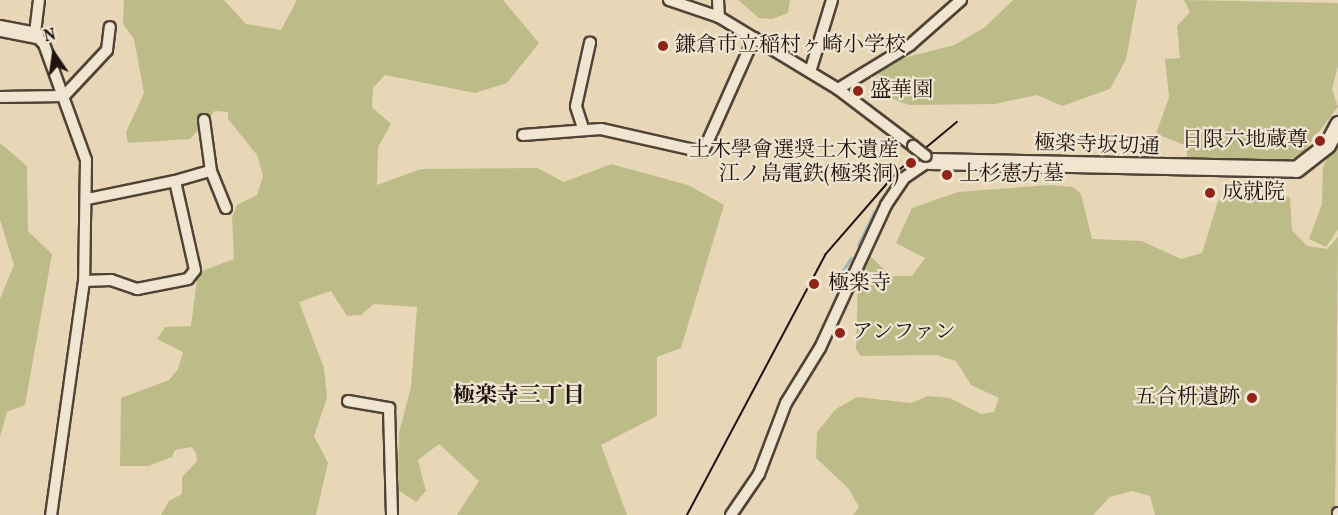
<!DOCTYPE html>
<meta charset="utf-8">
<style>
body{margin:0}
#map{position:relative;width:1338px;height:515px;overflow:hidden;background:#e7d7b6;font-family:Vollkorn,"Noto Serif JP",serif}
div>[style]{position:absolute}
.green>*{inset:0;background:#bdbc89}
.stream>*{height:3px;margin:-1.5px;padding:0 1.5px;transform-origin:1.5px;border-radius:1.5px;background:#9cb7ba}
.roads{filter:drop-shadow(2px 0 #524337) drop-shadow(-2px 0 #524337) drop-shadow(0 2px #524337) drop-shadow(0 -2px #524337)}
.street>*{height:10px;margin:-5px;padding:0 5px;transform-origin:5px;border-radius:5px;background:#efe5d0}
.secondary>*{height:15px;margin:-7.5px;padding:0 7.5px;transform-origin:7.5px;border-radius:7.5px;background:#efe5d0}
.tram>*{height:1.5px;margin:-0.75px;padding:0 0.75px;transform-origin:0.75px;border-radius:0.75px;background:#20120d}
.bridges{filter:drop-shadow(2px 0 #524337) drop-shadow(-2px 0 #524337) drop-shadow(0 2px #524337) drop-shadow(0 -2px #524337)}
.street-bridge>*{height:10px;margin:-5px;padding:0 5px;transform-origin:5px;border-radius:5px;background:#efe5d0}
.dots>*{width:16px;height:16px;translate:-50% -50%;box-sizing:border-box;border:3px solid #efe5d0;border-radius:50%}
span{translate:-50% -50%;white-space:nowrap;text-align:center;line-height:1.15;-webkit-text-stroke:4.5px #efe5d0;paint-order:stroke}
.poi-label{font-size:21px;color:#20120d}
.left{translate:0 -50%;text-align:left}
.right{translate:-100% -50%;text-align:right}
.street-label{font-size:21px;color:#20120d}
.neighbourhood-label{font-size:22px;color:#20120d;font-weight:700}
.north{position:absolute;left:24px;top:24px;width:60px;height:60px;-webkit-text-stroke:4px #efe5d0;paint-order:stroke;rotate:347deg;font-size:16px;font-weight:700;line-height:24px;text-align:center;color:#20120d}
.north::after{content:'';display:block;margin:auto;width:21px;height:27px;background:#20120d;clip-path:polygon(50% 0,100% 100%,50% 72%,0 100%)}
</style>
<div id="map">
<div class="green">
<div style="clip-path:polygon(124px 0,224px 0,246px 24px,281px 30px,297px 0,503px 0,539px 43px,507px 83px,475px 93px,385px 75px,373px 88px,372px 107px,391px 124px,378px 147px,377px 185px,421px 169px,537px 168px,564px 182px,611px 164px,688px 185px,724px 205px,681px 348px,657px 357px,657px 416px,601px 445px,627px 515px,457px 515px,479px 481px,439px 444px,418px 460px,426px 491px,416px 502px,398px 490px,399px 433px,411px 387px,417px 307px,374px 304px,361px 315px,347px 316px,331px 291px,299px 302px,324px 368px,327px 398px,314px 436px,328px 463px,316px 515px,161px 515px,169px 501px,182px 494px,182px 477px,197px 461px,196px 453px,192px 447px,175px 450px,172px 457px,148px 466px,120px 466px,121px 398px,169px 380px,178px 369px,183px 352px,157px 339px,165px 327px,191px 326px,197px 279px,202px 271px,234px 259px,232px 217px,237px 205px,257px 195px,263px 176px,257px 155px,228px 119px,228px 112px,215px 111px,190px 139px,128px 143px,126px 132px,144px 93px,134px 39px,123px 24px)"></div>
<div style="clip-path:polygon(738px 0,790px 0,788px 13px,772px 19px,759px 18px)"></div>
<div style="clip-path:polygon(1013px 0,1137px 0,1126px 59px,1110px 89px,1062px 106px,1037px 95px,995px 104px,909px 105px,887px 97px,877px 76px,892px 61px,954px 45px,984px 28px)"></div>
<div style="clip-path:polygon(1184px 0,1338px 3px,1338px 66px,1332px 89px,1338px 107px,1300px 156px,1280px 162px,1153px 158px,1187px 158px,1187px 146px,1156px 134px,1169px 97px,1165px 59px,1180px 58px,1177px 26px,1190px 12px)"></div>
<div style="clip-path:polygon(1338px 138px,1338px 229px,1326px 247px,1309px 239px,1322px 204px,1323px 167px)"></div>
<div style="clip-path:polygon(0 143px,27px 166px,28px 231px,52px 254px,25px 405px,7px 412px,0 437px,0 299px,14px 265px,0 220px)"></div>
<div style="clip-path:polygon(1050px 185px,1073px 187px,1081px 194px,1092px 239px,1142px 241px,1181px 259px,1202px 253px,1218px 201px,1248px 193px,1290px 197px,1292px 230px,1307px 246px,1327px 249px,1338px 237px,1335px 515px,1155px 515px,1150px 496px,1132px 491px,1110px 497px,1093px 515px,853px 515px,859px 507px,848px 488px,816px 458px,817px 432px,836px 409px,857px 397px,911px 403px,928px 396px,950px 398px,981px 414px,994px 412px,999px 398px,971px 385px,956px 361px,936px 355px,861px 356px,856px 349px,858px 278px,869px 255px,891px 276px,912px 276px,925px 258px,896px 243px,912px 208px,958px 192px)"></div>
</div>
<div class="stream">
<div style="left:858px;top:245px;width:37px;rotate:-64deg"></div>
<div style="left:838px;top:278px;width:24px;rotate:-57deg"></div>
</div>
<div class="roads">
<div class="street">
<div style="left:39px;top:0;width:35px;rotate:97deg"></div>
<div style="left:35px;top:35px;width:13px;rotate:45deg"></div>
<div style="left:44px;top:44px;width:123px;rotate:70.1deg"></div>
<div style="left:86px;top:160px;width:121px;rotate:90.9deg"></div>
<div style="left:84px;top:281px;width:236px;rotate:98deg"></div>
<div style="left:669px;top:0;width:53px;rotate:18.8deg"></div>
<div style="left:719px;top:17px;width:139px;rotate:31.2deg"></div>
<div style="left:838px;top:89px;width:94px;rotate:37.2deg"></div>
<div style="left:718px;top:0;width:17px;rotate:87deg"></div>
<div style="left:810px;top:72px;width:75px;rotate:-73deg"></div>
<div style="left:838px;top:89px;width:84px;rotate:-31.4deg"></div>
<div style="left:910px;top:45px;width:68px;rotate:-41.4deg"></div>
<div style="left:0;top:97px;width:64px;rotate:-0.9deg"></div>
<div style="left:64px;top:96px;width:63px;rotate:-46.9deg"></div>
<div style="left:107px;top:50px;width:23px;rotate:-83deg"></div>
<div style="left:204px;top:120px;width:51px;rotate:82.2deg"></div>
<div style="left:211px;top:171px;width:40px;rotate:68deg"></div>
<div style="left:583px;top:128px;width:23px;rotate:-108deg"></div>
<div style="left:576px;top:106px;width:65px;rotate:-77.5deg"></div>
<div style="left:523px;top:135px;width:78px;rotate:-4.4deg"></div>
<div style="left:601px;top:129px;width:105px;rotate:12.7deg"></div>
<div style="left:703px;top:152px;width:125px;rotate:-65.9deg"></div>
<div style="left:175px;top:181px;width:37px;rotate:-16deg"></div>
<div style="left:84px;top:281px;width:27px;rotate:-2deg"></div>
<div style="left:111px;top:280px;width:28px;rotate:19deg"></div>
<div style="left:137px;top:289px;width:52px;rotate:-11.1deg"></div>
<div style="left:188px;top:279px;width:11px;rotate:-52deg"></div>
<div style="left:195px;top:270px;width:91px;rotate:-102.7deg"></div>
<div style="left:175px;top:181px;width:90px;rotate:168.4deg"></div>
<div style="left:348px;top:401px;width:42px;rotate:9.7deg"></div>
<div style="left:389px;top:408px;width:107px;rotate:88.4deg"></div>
<div style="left:731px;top:515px;width:50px;rotate:-55.7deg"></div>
<div style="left:759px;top:474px;width:76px;rotate:-69.2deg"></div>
<div style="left:786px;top:403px;width:65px;rotate:-58.3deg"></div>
<div style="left:820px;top:348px;width:157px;rotate:-65.2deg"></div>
<div style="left:886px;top:205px;width:32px;rotate:-56deg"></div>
<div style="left:904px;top:178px;width:30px;rotate:-34deg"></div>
<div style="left:929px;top:161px;width:6px;rotate:-121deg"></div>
<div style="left:1338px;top:515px;width:2px;rotate:-90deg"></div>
</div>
<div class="secondary">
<div style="left:0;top:28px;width:36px;rotate:11deg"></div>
<div style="left:929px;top:161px;width:367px;rotate:1.2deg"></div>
<div style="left:1296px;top:169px;width:39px;rotate:-38deg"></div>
<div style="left:1327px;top:145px;width:24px;rotate:-62deg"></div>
</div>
</div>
<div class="tram">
<div style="left:687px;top:515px;width:294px;rotate:-62deg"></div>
<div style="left:825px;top:255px;width:113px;rotate:-49deg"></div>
<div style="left:899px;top:170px;width:75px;rotate:-39.6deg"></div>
</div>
<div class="bridges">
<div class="street-bridge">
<div style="left:913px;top:146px;width:16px;rotate:38deg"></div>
</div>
</div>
<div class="dots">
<div style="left:663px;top:46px;background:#8f2418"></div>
<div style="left:858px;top:91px;background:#8f2418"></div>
<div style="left:1320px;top:141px;background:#8f2418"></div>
<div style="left:911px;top:163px;background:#8f2418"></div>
<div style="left:947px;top:175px;background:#8f2418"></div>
<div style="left:1210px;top:193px;background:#8f2418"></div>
<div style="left:814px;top:284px;background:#8f2418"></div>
<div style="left:840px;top:333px;background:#8f2418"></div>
<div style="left:1252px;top:398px;background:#8f2418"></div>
</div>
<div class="poi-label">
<span class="left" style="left:675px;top:46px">鎌倉市立稲村ヶ崎小学校</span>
<span class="left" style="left:870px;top:91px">盛華園</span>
<span class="right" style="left:1308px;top:141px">日限六地蔵尊</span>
<span class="right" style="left:899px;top:163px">土木學會選奨土木遺産<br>江ノ島電鉄(極楽洞)</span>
<span class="left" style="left:959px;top:175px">上杉憲方墓</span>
<span class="left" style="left:1222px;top:193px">成就院</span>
<span class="left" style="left:828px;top:284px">極楽寺</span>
<span class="left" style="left:852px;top:333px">アンファン</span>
<span class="right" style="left:1240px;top:398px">五合枡遺跡</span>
</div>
<div class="street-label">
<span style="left:1097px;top:146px;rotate:2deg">極楽寺坂切通</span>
</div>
<div class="neighbourhood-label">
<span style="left:519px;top:397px">極楽寺三丁目</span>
</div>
<div class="north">N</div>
</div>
